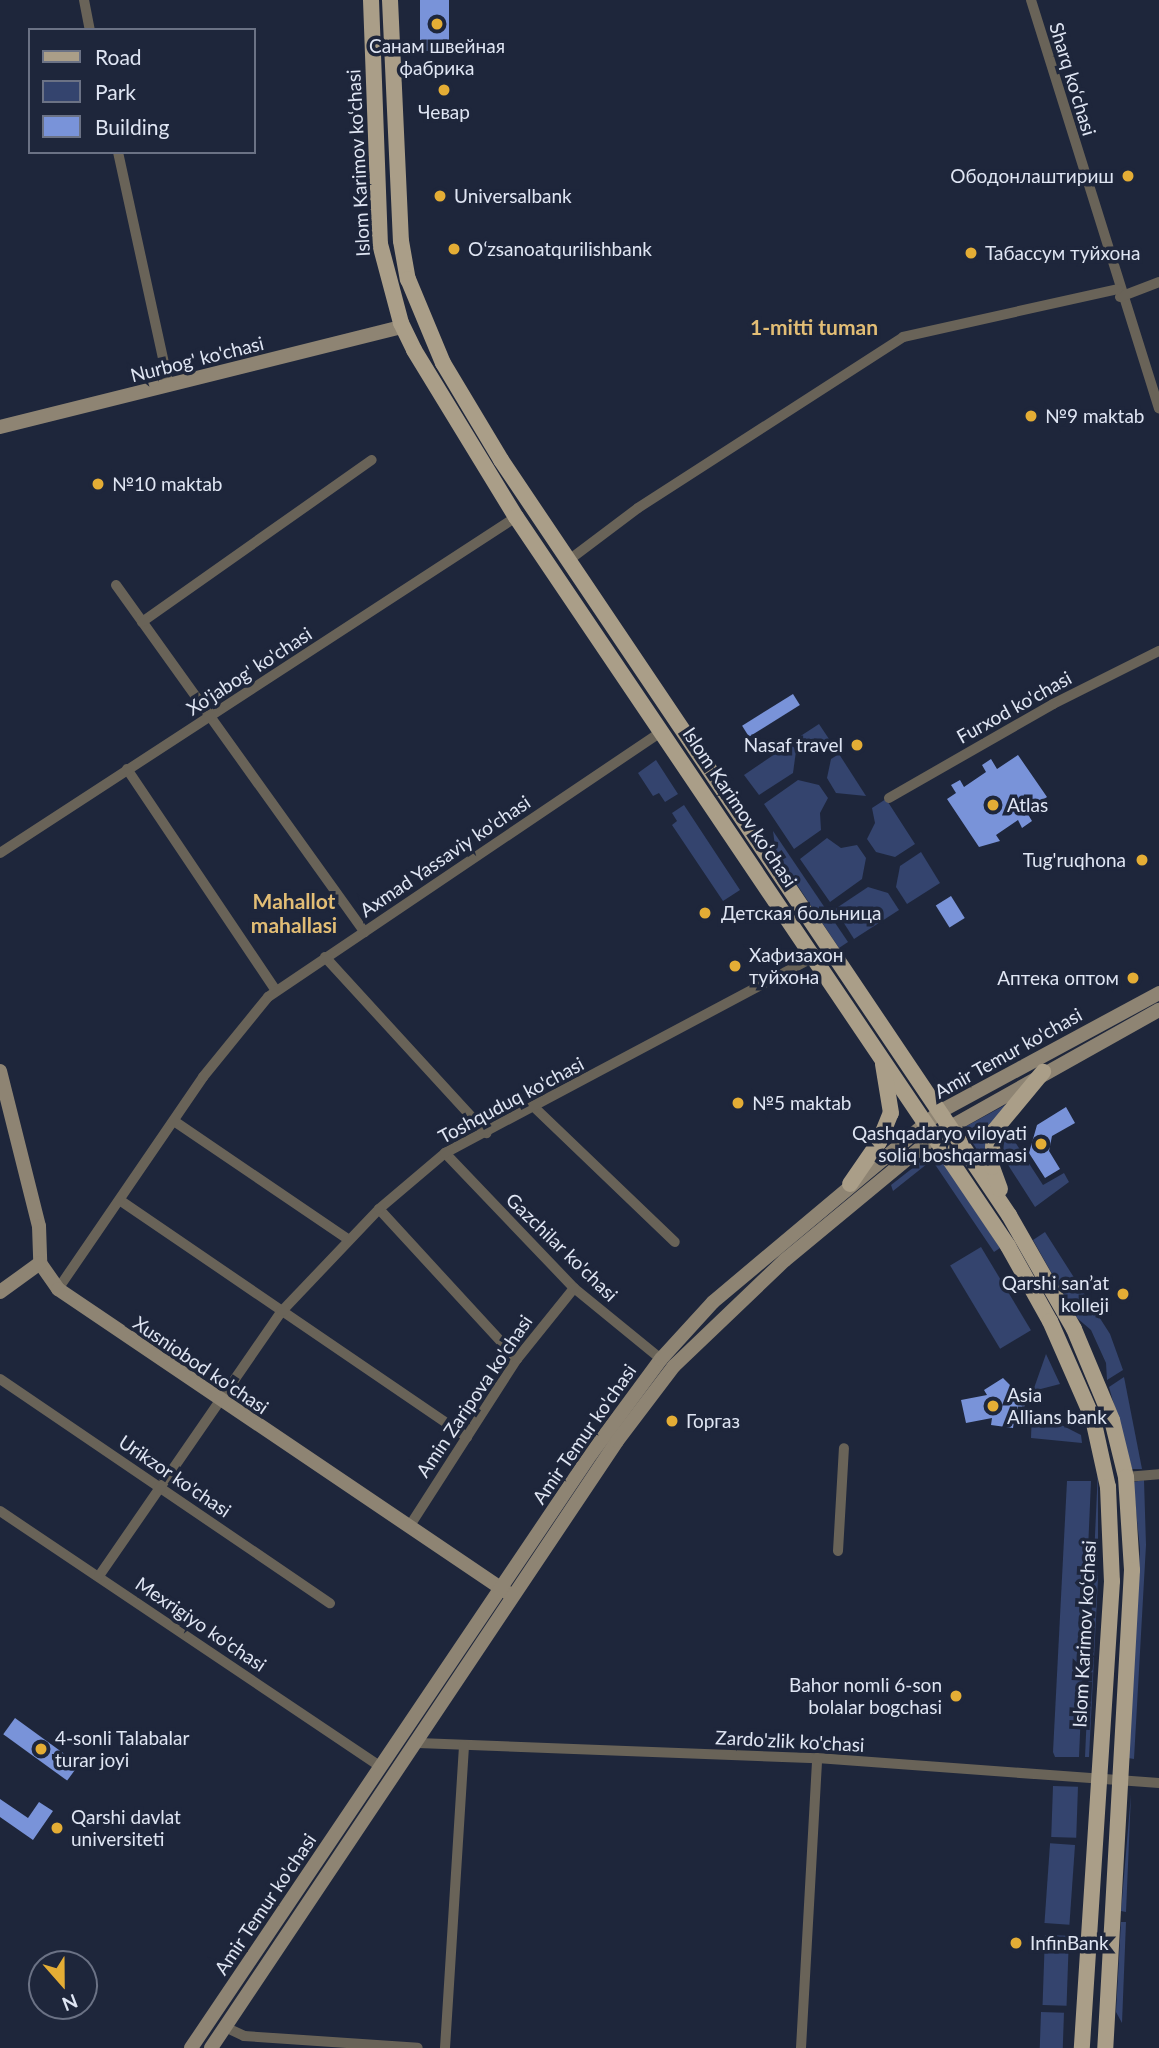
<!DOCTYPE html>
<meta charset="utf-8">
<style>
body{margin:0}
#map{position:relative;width:1159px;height:2048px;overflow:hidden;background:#1e263b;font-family:Lato,sans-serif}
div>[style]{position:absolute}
.green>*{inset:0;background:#34446e;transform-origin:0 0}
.building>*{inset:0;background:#7993d9;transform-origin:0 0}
.street>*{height:10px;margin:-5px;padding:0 5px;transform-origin:5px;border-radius:5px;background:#696358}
.secondary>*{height:14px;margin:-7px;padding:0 7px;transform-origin:7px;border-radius:7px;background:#8e8473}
.primary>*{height:16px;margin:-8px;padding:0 8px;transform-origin:8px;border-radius:8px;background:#aa9e88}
.dots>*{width:19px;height:19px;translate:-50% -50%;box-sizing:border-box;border:4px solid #1e263b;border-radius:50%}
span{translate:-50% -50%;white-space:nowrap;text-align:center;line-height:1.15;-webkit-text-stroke:7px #1e263b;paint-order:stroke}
.poi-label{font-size:19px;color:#dfe5f3}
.right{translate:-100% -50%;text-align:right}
.left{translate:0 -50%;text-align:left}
.street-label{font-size:19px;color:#dfe5f3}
.neighbourhood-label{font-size:21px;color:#e2bd75;font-weight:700}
.legend{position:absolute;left:28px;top:28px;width:228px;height:126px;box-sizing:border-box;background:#1e263b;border:2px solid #6b7285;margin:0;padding:9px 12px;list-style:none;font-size:21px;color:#dfe5f3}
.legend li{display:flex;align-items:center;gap:14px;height:35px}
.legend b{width:35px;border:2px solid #6b7285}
.north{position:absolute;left:28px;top:1950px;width:70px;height:70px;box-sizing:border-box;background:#1e263b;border:2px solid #6b7285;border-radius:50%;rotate:159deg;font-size:19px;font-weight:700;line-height:28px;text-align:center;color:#dfe5f3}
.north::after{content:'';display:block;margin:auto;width:24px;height:32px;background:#e4ad35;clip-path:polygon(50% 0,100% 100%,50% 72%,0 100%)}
</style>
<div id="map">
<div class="green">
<div style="clip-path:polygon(819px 724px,833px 745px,825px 750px,805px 746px,799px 737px)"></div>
<div style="clip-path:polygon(791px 743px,796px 751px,793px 773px,759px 795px,744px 775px)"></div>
<div style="clip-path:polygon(839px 754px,866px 796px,836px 793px,827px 778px,831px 759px)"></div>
<div style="clip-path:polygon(656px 760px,678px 794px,665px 802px,659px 793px,653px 796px,638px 773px)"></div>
<div style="clip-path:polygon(798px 780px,819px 785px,828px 798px,820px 813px,821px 830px,794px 849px,764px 804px)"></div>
<div style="clip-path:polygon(886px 799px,915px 844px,895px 857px,876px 852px,867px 839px,875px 823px,872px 808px)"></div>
<div style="clip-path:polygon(684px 805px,740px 890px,723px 901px,672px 825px,677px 821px,672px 813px)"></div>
<div style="clip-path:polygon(773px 831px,848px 942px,839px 948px,776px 853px)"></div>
<div style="clip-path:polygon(827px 838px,841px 848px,857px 845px,866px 858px,862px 879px,830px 902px,800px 859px)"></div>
<div style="clip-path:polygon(921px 852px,940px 883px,907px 904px,896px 887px,900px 866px)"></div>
<div style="clip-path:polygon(868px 887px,888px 893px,899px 910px,854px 939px,835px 909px)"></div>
<div style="clip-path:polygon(1007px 1104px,988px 1134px,989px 1168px,963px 1128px)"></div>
<div style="clip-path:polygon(1004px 1139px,1015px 1142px,1043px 1185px,1064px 1173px,1069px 1182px,1035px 1207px,1003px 1157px)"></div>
<div style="clip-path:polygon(928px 1156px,941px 1159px,1000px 1248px,994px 1252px,932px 1160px,893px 1191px,891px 1185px)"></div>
<div style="clip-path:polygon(1045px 1232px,1110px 1334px,1123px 1370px,1107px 1380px,1106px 1363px,1091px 1330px,1077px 1318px,1033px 1240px)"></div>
<div style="left:981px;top:1247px;width:97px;height:36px;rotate:59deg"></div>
<div style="clip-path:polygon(1046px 1354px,1060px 1384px,1033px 1391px)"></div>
<div style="clip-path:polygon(1124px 1377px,1142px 1469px,1132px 1469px,1109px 1387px)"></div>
<div style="clip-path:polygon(1032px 1410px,1081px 1435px,1082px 1443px,1031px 1438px)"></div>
<div style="clip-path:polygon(1098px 1469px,1098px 1579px,1089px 1757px,1085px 1757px)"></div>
<div style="clip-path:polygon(1144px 1480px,1146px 1545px,1134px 1759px,1128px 1758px,1140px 1549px,1133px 1482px)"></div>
<div style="clip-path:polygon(1067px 1481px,1091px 1481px,1079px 1757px,1055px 1757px,1053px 1752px)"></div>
<div style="left:1053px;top:1786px;width:25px;height:51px;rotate:2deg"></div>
<div style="clip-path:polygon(1131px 1794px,1126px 1912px,1121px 1911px)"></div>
<div style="left:1075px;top:1845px;width:80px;height:25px;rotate:94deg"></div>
<div style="clip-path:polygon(1121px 1922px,1126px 1922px,1122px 2023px,1116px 2012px)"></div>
<div style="left:1045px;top:1935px;width:24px;height:70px;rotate:2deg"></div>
<div style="left:1041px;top:2012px;width:23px;height:36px;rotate:2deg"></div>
</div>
<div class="building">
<div style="left:420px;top:0;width:29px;height:51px"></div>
<div style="left:793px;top:694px;width:13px;height:60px;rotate:58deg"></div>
<div style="clip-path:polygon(1018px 755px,1047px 797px,1026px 811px,1032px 821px,1022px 828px,1018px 820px,996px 835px,1000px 841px,979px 847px,947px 799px,956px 793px,951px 785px,960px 780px,964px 787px,986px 772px,982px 765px,991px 759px,997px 769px)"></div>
<div style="left:951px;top:896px;width:26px;height:18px;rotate:58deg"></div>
<div style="clip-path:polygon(1066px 1107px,1075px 1123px,1052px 1136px,1049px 1151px,1060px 1169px,1045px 1178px,1029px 1153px,1037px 1125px)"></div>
<div style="clip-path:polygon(1003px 1378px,1025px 1400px,1024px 1413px,1015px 1413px,1013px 1428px,991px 1425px,992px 1418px,966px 1423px,961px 1400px,987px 1395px,984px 1390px)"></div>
<div style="left:15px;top:1718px;width:79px;height:20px;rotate:36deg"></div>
<div style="clip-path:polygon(0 1799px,28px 1818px,39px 1802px,53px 1811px,33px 1840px,0 1817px)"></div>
</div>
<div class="street">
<div style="left:84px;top:0;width:31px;rotate:79deg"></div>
<div style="left:1031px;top:0;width:428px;rotate:72.6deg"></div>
<div style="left:118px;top:152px;width:239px;rotate:77.7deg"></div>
<div style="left:1120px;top:297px;width:42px;rotate:-21deg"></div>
<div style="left:569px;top:560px;width:86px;rotate:-37deg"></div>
<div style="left:638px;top:508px;width:315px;rotate:-32.8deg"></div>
<div style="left:903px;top:337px;width:220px;rotate:-12.6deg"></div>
<div style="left:116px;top:585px;width:427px;rotate:54.4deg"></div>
<div style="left:142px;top:622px;width:281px;rotate:-35.2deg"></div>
<div style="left:127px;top:769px;width:267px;rotate:56.1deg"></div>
<div style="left:889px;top:798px;width:189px;rotate:-29.8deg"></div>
<div style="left:1053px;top:704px;width:119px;rotate:-26.6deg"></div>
<div style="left:0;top:853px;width:616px;rotate:-33.07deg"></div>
<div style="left:325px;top:957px;width:239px;rotate:47.5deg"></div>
<div style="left:534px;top:1107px;width:195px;rotate:43.8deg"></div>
<div style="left:174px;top:1121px;width:208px;rotate:34.2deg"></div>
<div style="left:445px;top:1153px;width:187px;rotate:46.3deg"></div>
<div style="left:574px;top:1288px;width:112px;rotate:39.2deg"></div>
<div style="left:121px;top:1201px;width:419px;rotate:34.3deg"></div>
<div style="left:379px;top:1209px;width:204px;rotate:47.4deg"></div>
<div style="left:58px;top:1289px;width:257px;rotate:-55.6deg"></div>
<div style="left:203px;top:1077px;width:103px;rotate:-50.9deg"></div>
<div style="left:268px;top:997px;width:476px;rotate:-34deg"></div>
<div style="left:0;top:1379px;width:399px;rotate:34.2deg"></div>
<div style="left:1126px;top:1477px;width:33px;rotate:-5deg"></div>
<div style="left:0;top:1511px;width:459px;rotate:33.9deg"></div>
<div style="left:409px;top:1527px;width:200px;rotate:-57.3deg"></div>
<div style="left:517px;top:1359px;width:91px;rotate:-51.2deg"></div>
<div style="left:838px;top:1551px;width:103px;rotate:-86.7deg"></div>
<div style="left:99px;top:1576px;width:322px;rotate:-55.4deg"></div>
<div style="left:282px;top:1311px;width:141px;rotate:-46.4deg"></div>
<div style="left:379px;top:1209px;width:87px;rotate:-40.3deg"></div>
<div style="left:445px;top:1153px;width:419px;rotate:-28deg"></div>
<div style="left:418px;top:1743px;width:399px;rotate:2.2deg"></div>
<div style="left:817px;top:1758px;width:343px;rotate:4.2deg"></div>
<div style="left:225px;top:2027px;width:21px;rotate:25deg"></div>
<div style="left:244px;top:2036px;width:174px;rotate:3.9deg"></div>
<div style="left:445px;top:2048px;width:303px;rotate:-86.4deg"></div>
<div style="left:801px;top:2048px;width:290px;rotate:-86.8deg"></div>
</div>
<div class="secondary">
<div style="left:0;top:427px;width:414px;rotate:-14deg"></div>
<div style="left:0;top:1071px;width:160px;rotate:75.9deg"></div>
<div style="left:39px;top:1226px;width:37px;rotate:88deg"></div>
<div style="left:40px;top:1263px;width:32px;rotate:55deg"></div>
<div style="left:58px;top:1289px;width:543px;rotate:34.04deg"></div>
<div style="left:0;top:1292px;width:49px;rotate:-35.9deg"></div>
<div style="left:191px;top:2048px;width:716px;rotate:-56.04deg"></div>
<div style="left:591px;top:1454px;width:118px;rotate:-53.6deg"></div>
<div style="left:661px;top:1359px;width:77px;rotate:-47.6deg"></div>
<div style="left:713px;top:1302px;width:297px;rotate:-40deg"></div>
<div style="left:941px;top:1111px;width:248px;rotate:-28.4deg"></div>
<div style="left:211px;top:2048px;width:730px;rotate:-56.22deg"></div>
<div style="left:617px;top:1441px;width:94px;rotate:-52.8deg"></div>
<div style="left:674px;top:1366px;width:153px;rotate:-43.7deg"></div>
<div style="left:785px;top:1260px;width:196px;rotate:-39.6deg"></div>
<div style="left:936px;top:1135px;width:256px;rotate:-29.3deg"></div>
</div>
<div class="primary">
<div style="left:371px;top:0;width:244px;rotate:87.9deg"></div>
<div style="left:380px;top:244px;width:82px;rotate:75.1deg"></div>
<div style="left:401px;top:323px;width:30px;rotate:64deg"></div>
<div style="left:414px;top:350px;width:196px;rotate:58.6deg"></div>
<div style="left:516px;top:517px;width:879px;rotate:55.98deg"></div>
<div style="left:1008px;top:1246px;width:86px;rotate:60.8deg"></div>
<div style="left:1050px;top:1321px;width:107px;rotate:66.3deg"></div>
<div style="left:1093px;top:1419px;width:70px;rotate:77.6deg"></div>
<div style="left:1108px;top:1487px;width:94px;rotate:87.6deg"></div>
<div style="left:1112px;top:1581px;width:468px;rotate:93.7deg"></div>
<div style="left:390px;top:0;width:241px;rotate:87.4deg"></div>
<div style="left:401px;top:241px;width:39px;rotate:80deg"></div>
<div style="left:408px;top:279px;width:91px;rotate:67.4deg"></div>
<div style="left:443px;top:363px;width:113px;rotate:59.1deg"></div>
<div style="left:501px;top:460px;width:910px;rotate:56.07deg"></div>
<div style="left:1009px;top:1215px;width:131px;rotate:60.3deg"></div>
<div style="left:1074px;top:1329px;width:99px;rotate:67.3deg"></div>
<div style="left:1112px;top:1420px;width:59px;rotate:76.2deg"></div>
<div style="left:1126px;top:1477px;width:93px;rotate:86.3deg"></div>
<div style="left:1132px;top:1570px;width:479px;rotate:93.2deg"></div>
<div style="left:850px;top:1184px;width:51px;rotate:-55.4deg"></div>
<div style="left:879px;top:1142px;width:31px;rotate:-68deg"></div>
<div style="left:891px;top:1113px;width:50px;rotate:-99.3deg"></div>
<div style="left:1000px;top:1189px;width:23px;rotate:-110deg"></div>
<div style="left:992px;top:1167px;width:36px;rotate:-87deg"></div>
<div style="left:994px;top:1131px;width:77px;rotate:-50.3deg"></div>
</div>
<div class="dots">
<div style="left:437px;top:24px;background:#e4ad35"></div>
<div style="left:444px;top:90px;background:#e4ad35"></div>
<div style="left:1128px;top:176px;background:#e4ad35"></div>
<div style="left:440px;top:196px;background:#e4ad35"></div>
<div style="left:454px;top:249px;background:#e4ad35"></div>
<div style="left:971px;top:253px;background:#e4ad35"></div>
<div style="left:1031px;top:416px;background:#e4ad35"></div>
<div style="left:98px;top:484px;background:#e4ad35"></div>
<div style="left:857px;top:745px;background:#e4ad35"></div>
<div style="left:993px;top:805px;background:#e4ad35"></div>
<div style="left:1142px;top:860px;background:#e4ad35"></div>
<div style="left:705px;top:913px;background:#e4ad35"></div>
<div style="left:735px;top:966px;background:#e4ad35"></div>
<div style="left:1133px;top:978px;background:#e4ad35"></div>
<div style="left:738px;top:1103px;background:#e4ad35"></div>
<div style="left:1041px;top:1144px;background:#e4ad35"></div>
<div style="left:1123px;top:1294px;background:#e4ad35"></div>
<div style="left:993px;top:1406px;background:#e4ad35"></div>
<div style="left:672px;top:1421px;background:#e4ad35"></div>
<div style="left:956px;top:1696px;background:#e4ad35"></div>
<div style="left:41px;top:1749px;background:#e4ad35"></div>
<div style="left:57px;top:1828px;background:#e4ad35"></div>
<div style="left:1016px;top:1943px;background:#e4ad35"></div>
</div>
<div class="poi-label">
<span style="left:437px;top:57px">Санам швейная<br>фабрика</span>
<span style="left:444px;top:112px">Чевар</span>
<span class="right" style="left:1114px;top:176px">Ободонлаштириш</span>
<span class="left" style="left:454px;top:196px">Universalbank</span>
<span class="left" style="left:468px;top:249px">Oʻzsanoatqurilishbank</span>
<span class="left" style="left:985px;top:253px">Табассум туйхона</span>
<span class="left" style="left:1045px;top:416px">№9 maktab</span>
<span class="left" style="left:112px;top:484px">№10 maktab</span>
<span class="right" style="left:843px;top:745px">Nasaf travel</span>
<span class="left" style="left:1007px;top:805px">Atlas</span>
<span class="right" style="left:1126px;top:860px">Tug'ruqhona</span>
<span class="left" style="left:721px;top:913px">Детская больница</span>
<span class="left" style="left:749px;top:966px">Хафизахон<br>туйхона</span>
<span class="right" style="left:1119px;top:978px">Аптека оптом</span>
<span class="left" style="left:752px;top:1103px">№5 maktab</span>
<span class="right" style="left:1027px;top:1144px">Qashqadaryo viloyati<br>soliq boshqarmasi</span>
<span class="right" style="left:1109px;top:1294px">Qarshi san’at<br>kolleji</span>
<span class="left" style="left:1007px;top:1406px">Asia<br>Allians bank</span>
<span class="left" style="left:686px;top:1421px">Горгаз</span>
<span class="right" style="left:942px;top:1696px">Bahor nomli 6-son<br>bolalar bogchasi</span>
<span class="left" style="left:55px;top:1749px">4-sonli Talabalar<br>turar joyi</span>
<span class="left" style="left:71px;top:1828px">Qarshi davlat<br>universiteti</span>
<span class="left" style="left:1030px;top:1943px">InfinBank</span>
</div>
<div class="street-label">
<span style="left:1073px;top:79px;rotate:73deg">Sharq ko‘chasi</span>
<span style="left:358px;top:163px;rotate:-93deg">Islom Karimov ko‘chasi</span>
<span style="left:197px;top:359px;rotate:-14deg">Nurbog' ko'chasi</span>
<span style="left:249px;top:671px;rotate:-33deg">Xo'jabog' ko'chasi</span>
<span style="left:1014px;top:707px;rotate:-29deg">Furxod ko'chasi</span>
<span style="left:740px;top:807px;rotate:56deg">Islom Karimov ko‘chasi</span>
<span style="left:445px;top:856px;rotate:-34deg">Axmad Yassaviy ko'chasi</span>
<span style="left:1008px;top:1053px;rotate:-29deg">Amir Temur ko'chasi</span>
<span style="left:511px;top:1100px;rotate:-28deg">Toshquduq ko'chasi</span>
<span style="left:562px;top:1247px;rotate:44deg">Gazchilar ko'chasi</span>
<span style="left:201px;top:1365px;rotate:34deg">Xusniobod ko'chasi</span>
<span style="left:474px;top:1396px;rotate:-56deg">Amin Zaripova ko'chasi</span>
<span style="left:584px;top:1434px;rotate:-55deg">Amir Temur ko'chasi</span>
<span style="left:175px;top:1476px;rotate:34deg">Urikzor ko'chasi</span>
<span style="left:201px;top:1624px;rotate:34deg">Mexrigiyo ko'chasi</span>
<span style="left:1084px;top:1634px;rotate:-87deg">Islom Karimov ko‘chasi</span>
<span style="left:790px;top:1741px;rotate:3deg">Zardo'zlik ko'chasi</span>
<span style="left:265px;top:1904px;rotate:-56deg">Amir Temur ko'chasi</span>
</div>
<div class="neighbourhood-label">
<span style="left:814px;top:327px">1-mitti tuman</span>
<span style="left:294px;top:913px">Mahallot<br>mahallasi</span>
</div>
<ul class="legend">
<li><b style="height:9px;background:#aa9e88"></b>Road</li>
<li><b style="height:19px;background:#34446e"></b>Park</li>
<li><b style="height:19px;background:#7993d9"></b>Building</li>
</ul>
<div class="north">N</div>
</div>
